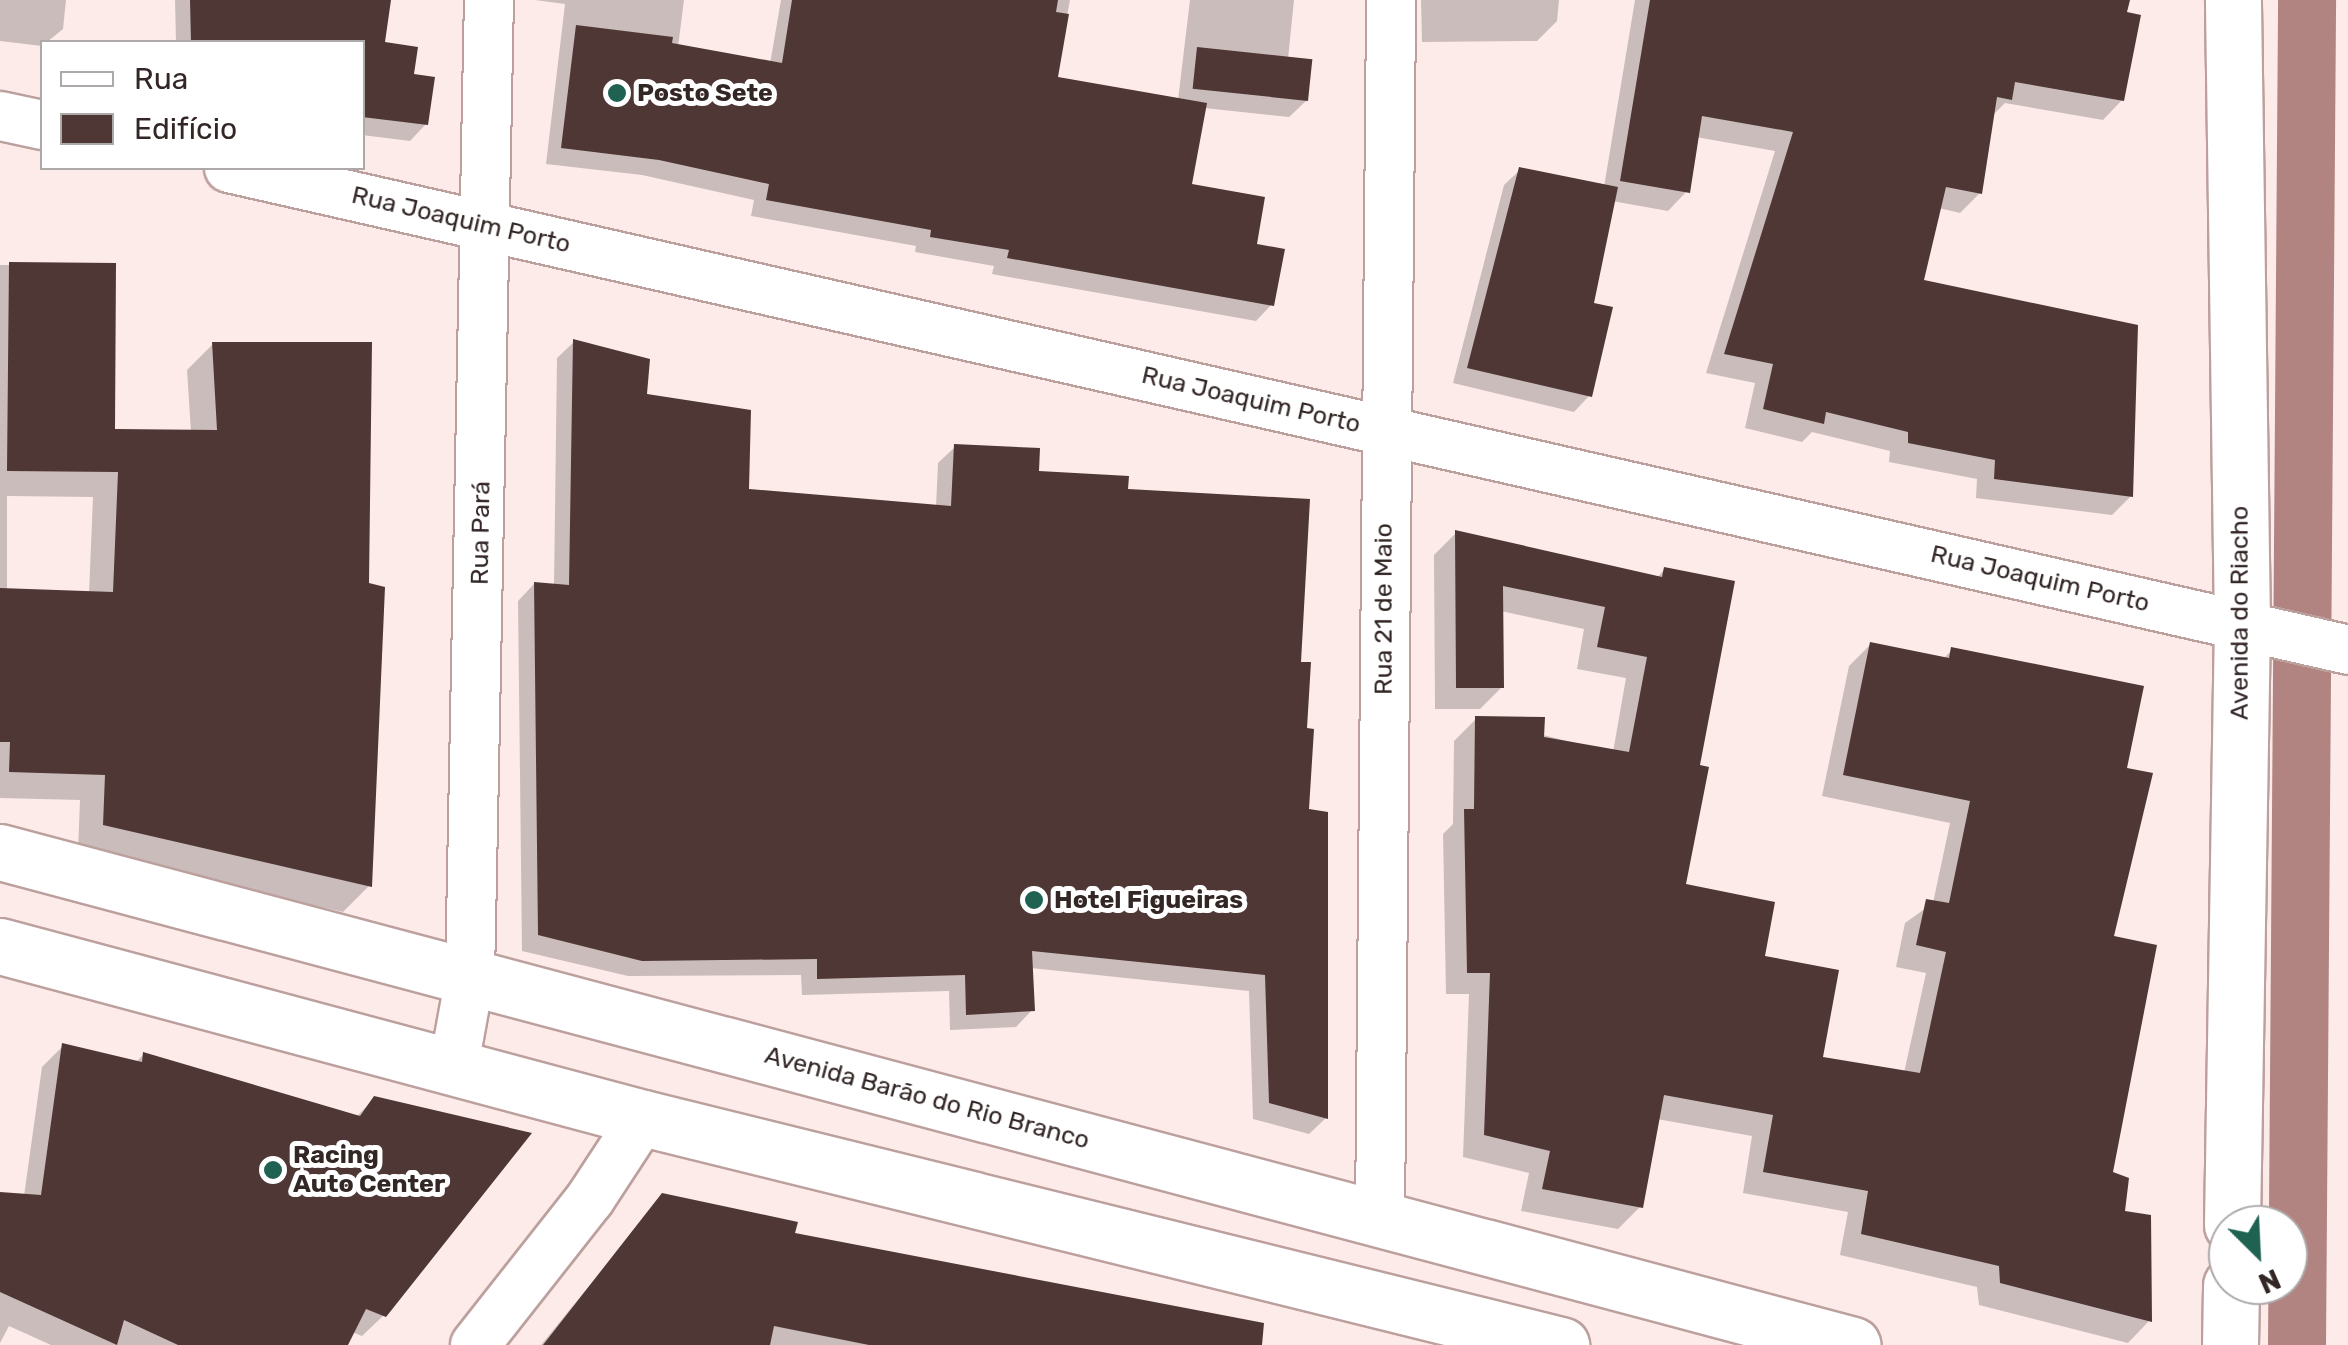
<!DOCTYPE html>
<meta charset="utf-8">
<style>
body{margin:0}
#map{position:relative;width:2348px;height:1345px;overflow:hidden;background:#fdebe9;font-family:Rubik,sans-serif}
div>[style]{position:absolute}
.shadow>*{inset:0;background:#0003}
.canal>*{height:58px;margin:-29px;padding:0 29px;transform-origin:29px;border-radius:29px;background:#b18481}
.building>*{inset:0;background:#4e3735;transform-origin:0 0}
.roads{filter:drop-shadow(2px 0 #bca09e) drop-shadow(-2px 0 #bca09e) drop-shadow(0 2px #bca09e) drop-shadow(0 -2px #bca09e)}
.minor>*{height:48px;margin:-24px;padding:0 24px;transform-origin:24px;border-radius:24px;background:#fff}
.secondary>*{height:55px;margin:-27.5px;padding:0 27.5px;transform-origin:27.5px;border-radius:27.5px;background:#fff}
.dots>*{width:28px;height:28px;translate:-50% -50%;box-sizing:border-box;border:5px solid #fff;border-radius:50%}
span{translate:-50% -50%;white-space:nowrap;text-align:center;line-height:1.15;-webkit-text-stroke:10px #fff;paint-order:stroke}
.poi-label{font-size:25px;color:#332726;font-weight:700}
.left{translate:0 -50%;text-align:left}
.street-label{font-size:25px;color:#332726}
.legend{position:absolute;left:40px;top:40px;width:325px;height:130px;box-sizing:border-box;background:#fff;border:2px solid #ada9a8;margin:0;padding:12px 18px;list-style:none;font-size:30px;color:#332726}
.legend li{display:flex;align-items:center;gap:20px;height:50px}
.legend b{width:50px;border:2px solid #ada9a8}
.north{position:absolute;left:2208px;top:1205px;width:100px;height:100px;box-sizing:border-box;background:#fff;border:2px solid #ada9a8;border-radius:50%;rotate:156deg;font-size:28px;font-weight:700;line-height:40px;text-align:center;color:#332726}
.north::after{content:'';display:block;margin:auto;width:35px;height:45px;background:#1f6252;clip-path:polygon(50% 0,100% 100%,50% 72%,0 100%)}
</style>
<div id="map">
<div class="shadow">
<div style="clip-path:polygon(0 0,66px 0,63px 29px,42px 46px,0 41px)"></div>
<div style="clip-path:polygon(175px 0,389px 0,384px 45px,411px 76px,426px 124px,410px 141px,362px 135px,362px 42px,176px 42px)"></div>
<div style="clip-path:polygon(535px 0,684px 0,678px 47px,770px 64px,781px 0,1070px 0,1055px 79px,1178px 100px,1190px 0,1294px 0,1288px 59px,1306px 101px,1289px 117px,1204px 108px,1189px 186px,1254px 246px,1272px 304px,1256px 321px,992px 274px,994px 266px,915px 252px,916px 246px,751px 216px,754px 200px,642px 175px,546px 164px,565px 4px)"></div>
<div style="clip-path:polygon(1421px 0,1559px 0,1557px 21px,1537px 41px,1422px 42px)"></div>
<div style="clip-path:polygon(1635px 0,2127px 0,2122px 100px,2103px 120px,2005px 103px,1991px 117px,1980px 193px,1960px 213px,1939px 208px,1921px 282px,2131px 496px,2112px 515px,1976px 498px,1977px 479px,1889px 462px,1890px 451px,1812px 432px,1802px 442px,1745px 428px,1755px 383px,1706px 373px,1775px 151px,1696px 137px,1687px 191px,1668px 211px,1612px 201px,1591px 304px,1589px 396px,1574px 412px,1453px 383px,1504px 185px,1520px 170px,1604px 187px)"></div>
<div style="clip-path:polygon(evenodd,0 265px,114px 266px,113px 431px,191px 432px,187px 370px,213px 344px,366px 585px,369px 886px,343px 912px,78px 851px,80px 800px,0 798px,0 265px,7px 496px,93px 497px,89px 594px,7px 591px,7px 496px)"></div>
<div style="clip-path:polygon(574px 342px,645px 396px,746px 491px,936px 507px,938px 463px,955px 447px,1036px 474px,1125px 492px,1299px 664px,1326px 1118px,1309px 1134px,1253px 1119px,1249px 991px,1031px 968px,1032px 1010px,1016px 1027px,950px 1030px,949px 991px,802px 995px,801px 975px,628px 976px,522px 951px,518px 601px,534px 584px,554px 586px,557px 358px)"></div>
<div style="clip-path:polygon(1456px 533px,1656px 579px,1664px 570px,1697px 767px,1683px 886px,1762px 958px,1820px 1059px,1904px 1073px,1926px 973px,1896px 967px,1905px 923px,1933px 903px,1950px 823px,1822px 796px,1849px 666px,1871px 644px,1943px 659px,1952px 650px,2124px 770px,2111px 938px,2110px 1174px,2149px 1321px,2128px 1343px,1979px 1305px,1977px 1287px,1840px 1255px,1848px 1212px,1743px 1193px,1752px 1136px,1657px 1119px,1640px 1207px,1618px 1229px,1521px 1211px,1529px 1173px,1463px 1157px,1469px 994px,1446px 994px,1443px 834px,1453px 824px,1454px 741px,1476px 719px,1613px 752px,1626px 678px,1577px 669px,1584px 629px,1501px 611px,1502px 687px,1480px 709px,1435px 709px,1434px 555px)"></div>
<div style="clip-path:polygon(63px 1046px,135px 1063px,144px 1054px,356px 1117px,375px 1098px,384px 1315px,362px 1336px,352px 1332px,345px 1345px,51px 1345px,9px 1326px,0 1343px,0 1194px,24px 1196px,42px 1067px)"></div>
<div style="clip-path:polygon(663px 1195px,792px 1235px,1245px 1345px,541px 1345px)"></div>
</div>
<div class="canal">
<div style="left:2297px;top:1345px;width:1345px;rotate:-89.57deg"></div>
</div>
<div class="building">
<div style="clip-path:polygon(190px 0,391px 0,385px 42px,418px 47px,414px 74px,435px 77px,428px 125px,362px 117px,362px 42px,191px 42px)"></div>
<div style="clip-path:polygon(792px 0,1058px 0,1056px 12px,1069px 14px,1058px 77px,1207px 103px,1192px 184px,1265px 197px,1257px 244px,1285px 249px,1274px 306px,1007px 258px,1009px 250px,930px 237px,931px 230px,766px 200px,769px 184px,659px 160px,561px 148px,576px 25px,673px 37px,672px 43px,782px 63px)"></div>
<div style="clip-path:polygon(1650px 0,2130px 0,2127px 12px,2141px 15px,2124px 101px,2015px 82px,2012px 100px,1997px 97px,1982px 194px,1946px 187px,1924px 280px,2138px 325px,2133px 497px,1994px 479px,1995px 460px,1908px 443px,1908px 432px,1826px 412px,1824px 424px,1763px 409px,1773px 364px,1724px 354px,1793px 132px,1702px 116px,1690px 193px,1620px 181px)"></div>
<div style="left:1197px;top:47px;width:116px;height:42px;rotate:6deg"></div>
<div style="clip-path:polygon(1519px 167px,1618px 187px,1594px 303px,1613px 307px,1592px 397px,1467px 368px)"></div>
<div style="clip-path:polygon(9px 262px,116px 263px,115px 429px,217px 430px,212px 342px,372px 342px,369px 583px,385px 587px,372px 887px,103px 825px,105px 775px,9px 772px,10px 742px,0 742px,0 588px,113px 592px,118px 472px,7px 471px)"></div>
<div style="clip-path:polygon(573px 339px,650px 359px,647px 394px,751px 410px,749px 489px,951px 506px,954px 444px,1040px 448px,1039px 471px,1129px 476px,1128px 489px,1310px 499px,1301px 662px,1311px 662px,1307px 728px,1314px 729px,1309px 809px,1328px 812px,1328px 1119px,1269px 1103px,1265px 975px,1032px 951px,1035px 1011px,966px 1015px,965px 975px,817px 979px,817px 959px,642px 961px,538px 935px,534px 582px,569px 585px)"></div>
<div style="clip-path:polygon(1455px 530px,1662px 577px,1664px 567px,1735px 581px,1700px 765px,1709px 767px,1686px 884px,1775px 902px,1765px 956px,1839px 970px,1823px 1057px,1920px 1073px,1946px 952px,1916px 945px,1926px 899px,1949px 903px,1970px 801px,1843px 775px,1870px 642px,1949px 658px,1951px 647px,2144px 686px,2127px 768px,2153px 773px,2114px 936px,2157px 945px,2113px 1172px,2129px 1178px,2125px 1211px,2151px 1215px,2152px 1322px,2000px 1283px,1999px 1266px,1861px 1234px,1868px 1191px,1763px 1172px,1773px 1115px,1664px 1095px,1643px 1208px,1542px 1189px,1550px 1151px,1484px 1135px,1490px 973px,1467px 973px,1464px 809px,1474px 809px,1475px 716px,1545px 717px,1544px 737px,1629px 752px,1647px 657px,1597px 647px,1605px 607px,1503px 586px,1504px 688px,1456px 688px)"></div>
<div style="clip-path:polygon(62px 1043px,142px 1062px,143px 1052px,360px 1116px,374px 1096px,532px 1133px,386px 1317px,366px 1309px,348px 1345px,178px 1345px,124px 1320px,117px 1345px,0 1292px,0 1192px,41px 1195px)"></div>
<div style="clip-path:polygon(662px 1193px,798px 1222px,795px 1233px,1264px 1323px,1262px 1345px,869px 1345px,774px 1326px,770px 1345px,543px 1345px)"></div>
</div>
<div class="roads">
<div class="minor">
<div style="left:0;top:116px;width:43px;rotate:12.1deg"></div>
<div style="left:229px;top:168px;width:2173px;rotate:12.81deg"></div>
<div style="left:454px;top:1065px;width:89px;rotate:-79.7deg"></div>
<div style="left:470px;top:977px;width:977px;rotate:-88.89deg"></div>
<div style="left:1380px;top:1219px;width:1219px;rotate:-89.48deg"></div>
<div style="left:475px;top:1345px;width:186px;rotate:-51.8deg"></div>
<div style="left:590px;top:1199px;width:97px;rotate:-56.8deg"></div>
</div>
<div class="secondary">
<div style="left:0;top:852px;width:1917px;rotate:14.9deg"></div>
<div style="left:0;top:946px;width:666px;rotate:14.98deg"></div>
<div style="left:643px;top:1118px;width:946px;rotate:13.89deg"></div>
<div style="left:2232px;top:1225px;width:600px;rotate:-89.05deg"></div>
<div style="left:2242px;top:625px;width:625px;rotate:-90.83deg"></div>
<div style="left:2230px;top:1345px;width:60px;rotate:-89deg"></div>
</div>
</div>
<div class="dots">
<div style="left:617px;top:93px;background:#1f6252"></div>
<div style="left:1034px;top:900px;background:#1f6252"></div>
<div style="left:273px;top:1170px;background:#1f6252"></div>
</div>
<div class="poi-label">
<span class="left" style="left:637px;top:93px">Posto Sete</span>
<span class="left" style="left:1054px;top:900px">Hotel Figueiras</span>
<span class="left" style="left:293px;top:1170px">Racing<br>Auto Center</span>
</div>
<div class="street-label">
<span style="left:461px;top:220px;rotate:13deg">Rua Joaquim Porto</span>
<span style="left:1251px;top:400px;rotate:13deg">Rua Joaquim Porto</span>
<span style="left:481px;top:533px;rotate:-89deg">Rua Pará</span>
<span style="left:2040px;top:579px;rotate:13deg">Rua Joaquim Porto</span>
<span style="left:1384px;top:609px;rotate:-90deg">Rua 21 de Maio</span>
<span style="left:2240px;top:613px;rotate:-90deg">Avenida do Riacho</span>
<span style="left:927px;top:1098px;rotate:15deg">Avenida Barão do Rio Branco</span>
</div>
<ul class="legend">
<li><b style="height:12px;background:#fff"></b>Rua</li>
<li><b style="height:28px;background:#4e3735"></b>Edifício</li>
</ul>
<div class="north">N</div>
</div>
